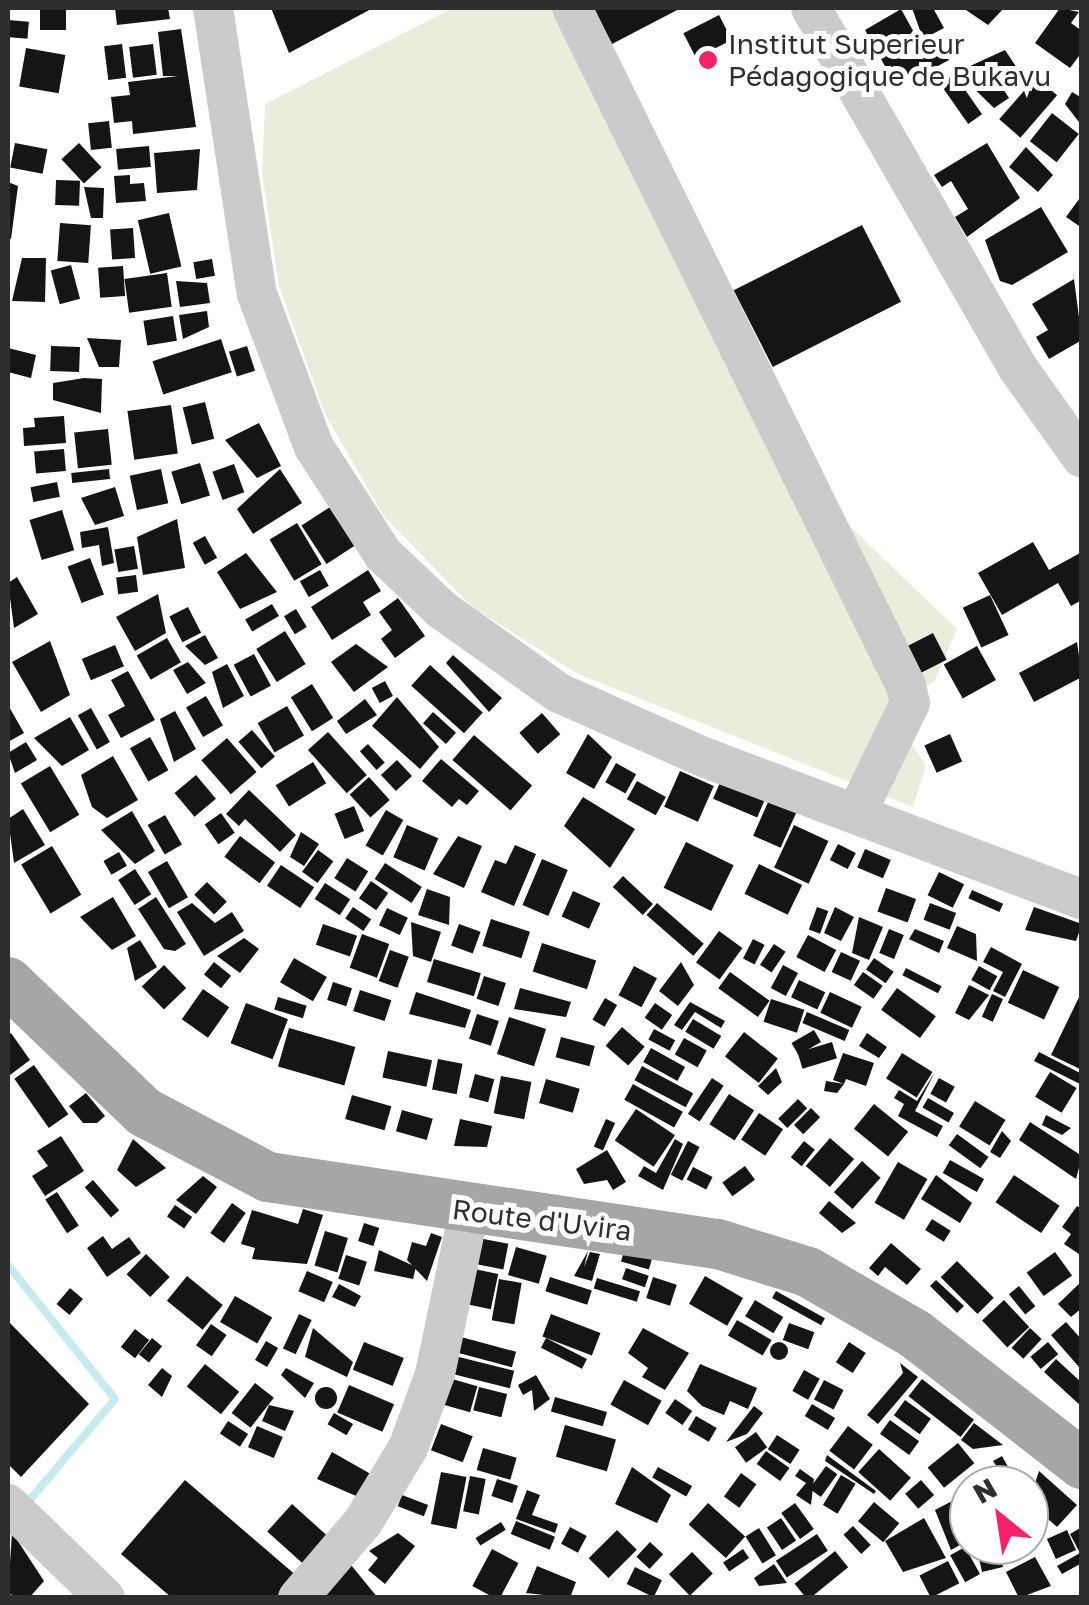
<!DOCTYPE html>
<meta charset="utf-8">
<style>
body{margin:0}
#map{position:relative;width:1089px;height:1605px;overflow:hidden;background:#fff;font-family:"Golos Text",sans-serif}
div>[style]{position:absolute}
.green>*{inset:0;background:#eaeddb}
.stream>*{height:8px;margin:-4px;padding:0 4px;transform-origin:4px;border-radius:4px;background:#c5eaef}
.building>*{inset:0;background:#151515;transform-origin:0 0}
.round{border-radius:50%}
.minor>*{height:40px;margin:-20px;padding:0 20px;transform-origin:20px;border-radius:20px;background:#cbcbcb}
.major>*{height:50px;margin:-25px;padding:0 25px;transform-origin:25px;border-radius:25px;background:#a6a6a6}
.dots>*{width:28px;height:28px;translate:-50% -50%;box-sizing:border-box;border:5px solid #fff;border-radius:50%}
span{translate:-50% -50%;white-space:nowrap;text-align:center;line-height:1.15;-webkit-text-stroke:10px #fff;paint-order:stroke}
.poi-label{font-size:28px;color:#2e2e2e}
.left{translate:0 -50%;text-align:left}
.street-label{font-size:28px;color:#2e2e2e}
.frame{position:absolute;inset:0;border:10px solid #2e2e2e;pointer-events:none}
.north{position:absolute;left:949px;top:1465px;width:100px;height:100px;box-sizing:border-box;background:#fff;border:2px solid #ababab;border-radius:50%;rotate:330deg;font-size:28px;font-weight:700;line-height:40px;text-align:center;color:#2e2e2e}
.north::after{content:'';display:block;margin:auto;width:35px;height:45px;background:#f5216b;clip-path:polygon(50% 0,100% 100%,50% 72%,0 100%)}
</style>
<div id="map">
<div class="green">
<div style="clip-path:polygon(453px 8px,566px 8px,809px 487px,957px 629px,934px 682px,915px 692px,907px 736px,926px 766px,913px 807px,578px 674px,472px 607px,383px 515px,325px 414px,279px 286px,262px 173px,265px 104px)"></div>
</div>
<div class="stream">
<div style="left:8px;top:1265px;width:171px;rotate:51.4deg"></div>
<div style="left:115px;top:1399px;width:136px;rotate:130.2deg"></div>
</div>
<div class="building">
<div style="left:40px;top:8px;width:26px;height:22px"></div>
<div style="clip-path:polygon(115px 8px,168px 8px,170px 19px,117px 25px)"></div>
<div style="clip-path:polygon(271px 8px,373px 8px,289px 53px)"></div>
<div style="clip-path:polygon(593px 8px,681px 8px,612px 44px)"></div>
<div style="clip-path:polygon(912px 8px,933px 8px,944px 28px,923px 39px)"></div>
<div style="clip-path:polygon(963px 8px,1004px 8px,988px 25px)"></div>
<div style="clip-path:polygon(1060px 8px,1079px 12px,1071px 23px,1082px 31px,1082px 52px,1070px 68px,1035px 43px)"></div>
<div style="clip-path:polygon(901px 9px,922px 47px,937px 38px,949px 60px,897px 88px,865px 30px)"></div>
<div style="left:719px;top:15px;width:28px;height:40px;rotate:63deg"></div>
<div style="left:8px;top:20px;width:21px;height:17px;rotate:5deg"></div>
<div style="clip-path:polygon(181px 29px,196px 127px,133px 134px,132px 121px,114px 123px,111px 97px,130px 95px,128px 82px,178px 76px,163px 76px,158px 32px)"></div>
<div style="left:122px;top:44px;width:34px;height:18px;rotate:83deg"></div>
<div style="left:153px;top:44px;width:31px;height:24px;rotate:83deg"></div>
<div style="left:26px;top:48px;width:40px;height:39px;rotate:10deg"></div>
<div style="clip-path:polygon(1005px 50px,1019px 71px,1000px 84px,1009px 98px,994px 108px,957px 72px)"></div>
<div style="left:954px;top:74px;width:49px;height:17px;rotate:55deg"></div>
<div style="left:1036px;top:77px;width:28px;height:56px;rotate:41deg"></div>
<div style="clip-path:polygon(1072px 92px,1082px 98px,1082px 126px,1065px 104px)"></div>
<div style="left:1052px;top:113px;width:34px;height:36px;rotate:38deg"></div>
<div style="left:109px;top:121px;width:27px;height:21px;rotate:84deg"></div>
<div style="left:15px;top:143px;width:33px;height:25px;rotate:11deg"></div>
<div style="left:79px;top:143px;width:33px;height:24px;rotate:47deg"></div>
<div style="clip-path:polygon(987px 143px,1020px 198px,967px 237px,955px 217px,968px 209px,951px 181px,942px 187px,934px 175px)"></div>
<div style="left:149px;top:146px;width:21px;height:33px;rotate:85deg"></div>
<div style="clip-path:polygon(1026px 147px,1053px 175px,1038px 192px,1009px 167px)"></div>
<div style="clip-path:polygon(200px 149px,197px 190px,157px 193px,154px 153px)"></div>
<div style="clip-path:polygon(130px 175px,130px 184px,144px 183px,146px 201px,116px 203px,114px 176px)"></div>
<div style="left:56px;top:180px;width:24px;height:25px;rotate:2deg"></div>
<div style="clip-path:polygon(8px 182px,18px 186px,11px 239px,8px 238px)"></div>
<div style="clip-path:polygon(84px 187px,104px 188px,103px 218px,91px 218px)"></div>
<div style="clip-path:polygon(1082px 195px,1082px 228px,1066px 217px)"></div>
<div style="clip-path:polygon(1041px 207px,1068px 252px,1012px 285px,1000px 281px,985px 240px)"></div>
<div style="left:169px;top:213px;width:55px;height:32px;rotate:77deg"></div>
<div style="left:60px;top:223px;width:31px;height:38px;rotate:4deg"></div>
<div style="left:862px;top:225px;width:86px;height:144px;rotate:63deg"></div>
<div style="left:133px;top:228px;width:30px;height:23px;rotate:86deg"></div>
<div style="clip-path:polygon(22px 258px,46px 258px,45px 302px,12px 301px)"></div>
<div style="left:212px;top:259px;width:17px;height:19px;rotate:80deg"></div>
<div style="left:71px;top:265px;width:35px;height:21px;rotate:75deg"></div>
<div style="left:123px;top:266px;width:30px;height:25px;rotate:86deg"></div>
<div style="left:167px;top:273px;width:34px;height:43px;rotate:82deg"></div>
<div style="clip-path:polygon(1074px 279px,1082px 340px,1049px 359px,1036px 337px,1048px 330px,1032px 304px)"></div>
<div style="clip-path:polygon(176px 281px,207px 283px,210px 303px,180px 307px)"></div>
<div style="clip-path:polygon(207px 311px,209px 327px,183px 339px,179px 315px)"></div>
<div style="left:173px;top:316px;width:25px;height:30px;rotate:81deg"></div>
<div style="clip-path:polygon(87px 338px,121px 340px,119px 367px,99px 367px)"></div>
<div style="left:221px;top:339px;width:35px;height:72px;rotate:72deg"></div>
<div style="left:51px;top:346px;width:29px;height:25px;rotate:2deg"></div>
<div style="left:247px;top:346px;width:26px;height:19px;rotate:72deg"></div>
<div style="clip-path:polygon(8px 348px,36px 355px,31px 378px,8px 372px)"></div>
<div style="clip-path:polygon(84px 378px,102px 379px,101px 413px,53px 400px,53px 383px)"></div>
<div style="left:205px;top:402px;width:38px;height:23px;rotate:76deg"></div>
<div style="left:171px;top:405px;width:49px;height:44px;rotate:82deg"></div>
<div style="clip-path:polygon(64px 416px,66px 443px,24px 446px,23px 428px,35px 427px,34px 418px)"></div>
<div style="clip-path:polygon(259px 423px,281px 466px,257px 478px,225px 440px)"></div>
<div style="left:108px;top:429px;width:36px;height:34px;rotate:84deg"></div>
<div style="left:64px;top:449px;width:22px;height:30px;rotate:85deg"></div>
<div style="left:200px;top:463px;width:34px;height:30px;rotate:73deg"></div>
<div style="left:234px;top:464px;width:30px;height:23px;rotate:70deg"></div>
<div style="left:109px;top:469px;width:10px;height:38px;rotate:84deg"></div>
<div style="left:161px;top:469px;width:35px;height:32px;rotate:78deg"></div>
<div style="clip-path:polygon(280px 469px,302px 503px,253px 534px,237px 509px)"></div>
<div style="left:57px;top:482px;width:15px;height:27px;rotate:79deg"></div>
<div style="clip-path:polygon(115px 487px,124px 516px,95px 525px,81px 498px)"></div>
<div style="left:330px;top:507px;width:46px;height:34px;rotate:57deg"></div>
<div style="left:62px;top:510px;width:42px;height:34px;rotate:73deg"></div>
<div style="clip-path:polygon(177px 519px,185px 568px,143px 575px,137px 537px)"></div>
<div style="left:297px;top:523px;width:48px;height:32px;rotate:59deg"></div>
<div style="clip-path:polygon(108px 527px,114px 563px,102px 566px,99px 545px,82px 548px,80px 532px)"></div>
<div style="left:205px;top:536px;width:25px;height:14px;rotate:61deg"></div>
<div style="clip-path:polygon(1033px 542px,1049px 570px,1082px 552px,1082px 600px,1071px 606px,1058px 583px,1002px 615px,978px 573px)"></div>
<div style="left:134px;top:546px;width:23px;height:20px;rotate:80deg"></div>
<div style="clip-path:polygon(246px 553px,277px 592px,240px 609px,217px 572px)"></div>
<div style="left:90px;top:558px;width:39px;height:24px;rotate:69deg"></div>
<div style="left:320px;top:570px;width:18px;height:23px;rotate:61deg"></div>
<div style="clip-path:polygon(368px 570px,381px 591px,363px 602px,371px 615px,332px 640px,311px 607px)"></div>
<div style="left:136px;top:575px;width:17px;height:20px;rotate:83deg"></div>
<div style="clip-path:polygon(17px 577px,38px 614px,14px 628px,8px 583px)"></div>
<div style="clip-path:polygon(158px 594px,166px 633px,135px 651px,116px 617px)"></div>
<div style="left:990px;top:595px;width:44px;height:30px;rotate:65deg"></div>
<div style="clip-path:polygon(398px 598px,425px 636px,395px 658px,381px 639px,392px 630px,379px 612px)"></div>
<div style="left:272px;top:604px;width:14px;height:31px;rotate:60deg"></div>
<div style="left:188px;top:607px;width:29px;height:21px;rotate:63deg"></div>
<div style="left:296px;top:609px;width:21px;height:14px;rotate:59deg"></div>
<div style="left:285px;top:631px;width:39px;height:34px;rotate:58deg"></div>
<div style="left:933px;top:633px;width:30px;height:39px;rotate:63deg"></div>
<div style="clip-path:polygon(205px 635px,218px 658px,205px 665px,185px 646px)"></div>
<div style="left:167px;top:638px;width:28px;height:35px;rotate:60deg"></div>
<div style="clip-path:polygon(50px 641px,70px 695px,41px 712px,12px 662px)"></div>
<div style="clip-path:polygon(1077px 642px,1082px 677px,1034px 702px,1019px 673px)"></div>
<div style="clip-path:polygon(356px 644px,388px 667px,354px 692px,331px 662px)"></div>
<div style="left:115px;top:645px;width:23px;height:36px;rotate:67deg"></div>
<div style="left:977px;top:646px;width:39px;height:38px;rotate:61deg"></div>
<div style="left:254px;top:654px;width:36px;height:23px;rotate:62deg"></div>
<div style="clip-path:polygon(453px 655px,502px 698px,489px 712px,446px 663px)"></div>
<div style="clip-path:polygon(188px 662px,206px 683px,187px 694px,173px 670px)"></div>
<div style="clip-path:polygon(227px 664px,244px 696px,223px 708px,212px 672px)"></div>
<div style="left:430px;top:665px;width:71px;height:28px;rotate:42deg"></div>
<div style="clip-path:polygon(128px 671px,155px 720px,121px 738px,108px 715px,125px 706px,111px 680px)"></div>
<div style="left:385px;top:681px;width:17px;height:15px;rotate:62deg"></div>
<div style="left:312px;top:684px;width:40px;height:25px;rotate:58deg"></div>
<div style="left:206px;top:696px;width:34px;height:23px;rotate:60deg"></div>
<div style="clip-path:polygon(397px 697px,439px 747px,420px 769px,372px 726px)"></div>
<div style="clip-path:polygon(365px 699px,377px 715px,346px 734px,337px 721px)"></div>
<div style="clip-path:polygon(8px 705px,24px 733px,8px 742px)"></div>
<div style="left:287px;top:706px;width:34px;height:34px;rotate:60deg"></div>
<div style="left:91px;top:708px;width:39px;height:15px;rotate:61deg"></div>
<div style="clip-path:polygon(175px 711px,196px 749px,174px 762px,160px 719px)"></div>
<div style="left:433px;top:712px;width:31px;height:15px;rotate:42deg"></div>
<div style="left:542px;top:713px;width:28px;height:30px;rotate:49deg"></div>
<div style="clip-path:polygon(70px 717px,89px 750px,62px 766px,34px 738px)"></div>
<div style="left:252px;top:730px;width:35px;height:18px;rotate:49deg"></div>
<div style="left:328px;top:732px;width:58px;height:27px;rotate:48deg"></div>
<div style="clip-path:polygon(588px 734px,612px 757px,594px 789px,566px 773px)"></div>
<div style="left:950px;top:734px;width:30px;height:28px;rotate:66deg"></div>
<div style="left:474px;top:735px;width:77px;height:33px;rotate:41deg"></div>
<div style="left:150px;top:737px;width:38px;height:23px;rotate:61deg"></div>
<div style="left:227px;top:738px;width:45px;height:34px;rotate:49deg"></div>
<div style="clip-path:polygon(26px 742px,37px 760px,15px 773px,8px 753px)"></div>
<div style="left:368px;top:744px;width:25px;height:11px;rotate:48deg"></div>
<div style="clip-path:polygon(113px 756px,138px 800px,107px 818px,92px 807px,81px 775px)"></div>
<div style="clip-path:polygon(441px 759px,479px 791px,467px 805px,459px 799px,452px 807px,422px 781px)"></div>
<div style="left:397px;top:760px;width:22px;height:22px;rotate:47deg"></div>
<div style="left:313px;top:762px;width:25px;height:44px;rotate:58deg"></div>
<div style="left:616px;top:763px;width:23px;height:22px;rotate:29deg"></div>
<div style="left:50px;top:766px;width:57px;height:34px;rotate:59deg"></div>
<div style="left:680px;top:771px;width:37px;height:39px;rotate:24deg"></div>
<div style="left:724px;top:773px;width:48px;height:28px;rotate:23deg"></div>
<div style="left:196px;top:775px;width:31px;height:28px;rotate:50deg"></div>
<div style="left:369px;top:777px;width:31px;height:26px;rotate:48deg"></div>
<div style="left:637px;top:781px;width:33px;height:21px;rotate:29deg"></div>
<div style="clip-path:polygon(249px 790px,296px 835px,280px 852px,245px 819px,239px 826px,226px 814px)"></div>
<div style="clip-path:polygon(583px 797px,635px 829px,610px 868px,564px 826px)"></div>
<div style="left:769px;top:800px;width:30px;height:39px;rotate:24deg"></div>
<div style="left:354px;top:806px;width:27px;height:21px;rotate:68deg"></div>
<div style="clip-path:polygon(23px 809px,45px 845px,14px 863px,8px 819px)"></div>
<div style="left:386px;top:810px;width:20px;height:41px;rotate:30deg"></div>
<div style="clip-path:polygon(132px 811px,155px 851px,135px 864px,101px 830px)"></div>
<div style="left:221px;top:813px;width:24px;height:20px;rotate:55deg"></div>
<div style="left:165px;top:815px;width:34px;height:20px;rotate:60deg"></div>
<div style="left:407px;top:825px;width:34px;height:35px;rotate:23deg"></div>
<div style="left:794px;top:825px;width:38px;height:47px;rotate:25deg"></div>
<div style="clip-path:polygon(301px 832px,319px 844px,304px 866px,290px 857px)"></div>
<div style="left:240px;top:836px;width:44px;height:26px;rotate:37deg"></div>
<div style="clip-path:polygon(458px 836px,482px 846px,464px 888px,433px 874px)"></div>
<div style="left:686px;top:842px;width:53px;height:51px;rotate:26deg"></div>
<div style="left:838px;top:844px;width:20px;height:18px;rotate:27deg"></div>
<div style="clip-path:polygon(515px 845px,536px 854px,514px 906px,481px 892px,495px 860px,506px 864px)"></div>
<div style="left:52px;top:846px;width:57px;height:36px;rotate:59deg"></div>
<div style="left:865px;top:849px;width:28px;height:20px;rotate:23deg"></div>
<div style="left:318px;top:850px;width:19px;height:27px;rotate:36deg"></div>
<div style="left:119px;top:852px;width:16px;height:18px;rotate:60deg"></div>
<div style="left:347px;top:858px;width:25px;height:24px;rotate:32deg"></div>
<div style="left:542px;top:859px;width:28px;height:50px;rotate:23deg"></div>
<div style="left:167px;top:861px;width:42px;height:22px;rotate:60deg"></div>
<div style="left:385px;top:863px;width:44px;height:19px;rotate:33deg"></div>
<div style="left:759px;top:864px;width:48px;height:33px;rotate:26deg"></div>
<div style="left:281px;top:865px;width:40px;height:25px;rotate:34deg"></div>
<div style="left:135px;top:869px;width:30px;height:20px;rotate:57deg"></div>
<div style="left:939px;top:872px;width:28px;height:26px;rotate:26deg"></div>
<div style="left:623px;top:876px;width:41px;height:15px;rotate:43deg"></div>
<div style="left:371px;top:881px;width:21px;height:21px;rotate:35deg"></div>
<div style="left:207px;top:882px;width:28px;height:18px;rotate:45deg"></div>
<div style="left:325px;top:883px;width:30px;height:19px;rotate:33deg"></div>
<div style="left:886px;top:888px;width:32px;height:25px;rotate:20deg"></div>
<div style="clip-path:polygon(427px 889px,450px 897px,449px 925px,418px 915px)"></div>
<div style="left:972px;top:890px;width:34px;height:9px;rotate:24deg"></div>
<div style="left:573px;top:891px;width:30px;height:28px;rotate:24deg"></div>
<div style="clip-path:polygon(113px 897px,136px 936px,112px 950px,80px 917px)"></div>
<div style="clip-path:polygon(156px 897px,186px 944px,175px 951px,164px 949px,138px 909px)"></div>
<div style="clip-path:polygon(192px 903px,215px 923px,232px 912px,244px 931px,204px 956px,177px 912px)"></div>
<div style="left:657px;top:903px;width:62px;height:16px;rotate:41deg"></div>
<div style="left:930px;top:903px;width:28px;height:18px;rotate:21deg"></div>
<div style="left:353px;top:907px;width:22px;height:14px;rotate:34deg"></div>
<div style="left:817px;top:907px;width:12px;height:24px;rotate:20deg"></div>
<div style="clip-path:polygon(835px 907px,854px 917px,841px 941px,824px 933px)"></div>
<div style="clip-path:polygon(1034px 907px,1082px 924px,1076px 941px,1025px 930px)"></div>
<div style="left:387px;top:908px;width:23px;height:19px;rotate:25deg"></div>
<div style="clip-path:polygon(859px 917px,883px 927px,869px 960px,852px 953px)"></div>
<div style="left:491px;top:919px;width:41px;height:28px;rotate:18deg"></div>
<div style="clip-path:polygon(411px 922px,441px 932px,431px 962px,413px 956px)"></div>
<div style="left:323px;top:924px;width:36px;height:22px;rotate:19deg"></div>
<div style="left:459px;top:924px;width:23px;height:23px;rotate:20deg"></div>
<div style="clip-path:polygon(957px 926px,976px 934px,977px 961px,947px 948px)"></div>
<div style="left:889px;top:929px;width:16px;height:26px;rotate:22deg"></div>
<div style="clip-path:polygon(915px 929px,944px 941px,939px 953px,909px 939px)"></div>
<div style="left:719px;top:931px;width:29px;height:39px;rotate:36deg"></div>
<div style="left:362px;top:934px;width:29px;height:36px;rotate:20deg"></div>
<div style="left:808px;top:935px;width:32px;height:25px;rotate:28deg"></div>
<div style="clip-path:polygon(244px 938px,259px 949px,240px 973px,217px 956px)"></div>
<div style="left:753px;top:939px;width:13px;height:22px;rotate:27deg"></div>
<div style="clip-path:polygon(140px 940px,157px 967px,135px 981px,127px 948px)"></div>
<div style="left:542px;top:943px;width:57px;height:30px;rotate:18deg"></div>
<div style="left:774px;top:944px;width:14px;height:25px;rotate:34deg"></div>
<div style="clip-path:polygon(991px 947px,1022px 964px,1005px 997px,993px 991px,1003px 972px,983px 962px)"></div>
<div style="left:390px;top:950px;width:20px;height:33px;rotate:20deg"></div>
<div style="left:841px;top:952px;width:21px;height:22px;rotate:25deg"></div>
<div style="left:294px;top:958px;width:38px;height:28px;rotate:30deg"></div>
<div style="left:874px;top:958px;width:24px;height:14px;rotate:35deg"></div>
<div style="left:434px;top:959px;width:49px;height:24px;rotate:17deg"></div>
<div style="left:214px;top:962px;width:22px;height:16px;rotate:39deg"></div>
<div style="clip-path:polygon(681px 962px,694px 985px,678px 1006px,659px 991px)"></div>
<div style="left:164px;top:965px;width:32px;height:31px;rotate:46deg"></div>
<div style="left:783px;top:965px;width:17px;height:26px;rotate:28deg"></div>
<div style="left:634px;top:966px;width:26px;height:33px;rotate:28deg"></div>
<div style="left:979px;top:966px;width:21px;height:16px;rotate:29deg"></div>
<div style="left:906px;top:968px;width:40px;height:8px;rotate:27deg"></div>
<div style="left:1023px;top:970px;width:40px;height:36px;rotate:25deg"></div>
<div style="left:730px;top:972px;width:49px;height:20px;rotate:36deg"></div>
<div style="left:863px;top:972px;width:24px;height:16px;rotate:35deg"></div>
<div style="left:484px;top:976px;width:23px;height:24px;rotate:18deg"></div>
<div style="left:799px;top:980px;width:29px;height:19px;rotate:25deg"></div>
<div style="left:333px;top:982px;width:20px;height:19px;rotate:18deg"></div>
<div style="clip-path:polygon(969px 985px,989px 995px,969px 1020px,955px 1013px)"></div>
<div style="clip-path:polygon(520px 988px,571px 1002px,566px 1017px,514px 1009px)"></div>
<div style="left:897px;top:988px;width:48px;height:27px;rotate:36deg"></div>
<div style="left:203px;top:989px;width:32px;height:37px;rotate:35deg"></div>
<div style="left:360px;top:990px;width:33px;height:22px;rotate:18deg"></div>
<div style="clip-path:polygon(1082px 991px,1082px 1070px,1051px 1055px)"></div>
<div style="clip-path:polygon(416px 992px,471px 1010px,465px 1028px,409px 1014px)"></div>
<div style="left:830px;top:992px;width:35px;height:23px;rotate:25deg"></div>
<div style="left:992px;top:994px;width:12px;height:25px;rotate:24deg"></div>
<div style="left:278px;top:997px;width:30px;height:13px;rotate:17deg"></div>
<div style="left:605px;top:998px;width:14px;height:25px;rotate:30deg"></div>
<div style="left:771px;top:999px;width:35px;height:24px;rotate:18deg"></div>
<div style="clip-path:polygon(690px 1002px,725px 1021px,721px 1028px,695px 1012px,682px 1030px,674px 1025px)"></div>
<div style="left:246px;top:1003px;width:45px;height:43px;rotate:21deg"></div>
<div style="left:655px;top:1003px;width:21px;height:18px;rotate:35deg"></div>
<div style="left:807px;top:1012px;width:46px;height:12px;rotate:23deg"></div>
<div style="left:477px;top:1014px;width:23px;height:26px;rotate:18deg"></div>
<div style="left:509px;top:1017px;width:39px;height:39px;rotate:18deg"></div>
<div style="left:693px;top:1019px;width:33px;height:15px;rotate:31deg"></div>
<div style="left:622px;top:1027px;width:30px;height:25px;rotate:41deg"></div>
<div style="left:289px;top:1028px;width:69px;height:40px;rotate:16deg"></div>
<div style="left:654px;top:1029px;width:24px;height:12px;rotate:28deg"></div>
<div style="left:814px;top:1030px;width:14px;height:26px;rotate:60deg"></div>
<div style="left:744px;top:1032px;width:43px;height:31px;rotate:38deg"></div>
<div style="clip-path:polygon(11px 1033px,30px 1060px,10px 1075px,8px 1036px)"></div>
<div style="clip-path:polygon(867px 1033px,887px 1047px,879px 1058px,859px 1046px)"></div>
<div style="left:561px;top:1037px;width:35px;height:21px;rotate:15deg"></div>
<div style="left:684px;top:1038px;width:26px;height:19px;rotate:29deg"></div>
<div style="left:832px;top:1042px;width:17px;height:36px;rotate:73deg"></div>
<div style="left:651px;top:1048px;width:39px;height:16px;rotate:29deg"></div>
<div style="left:388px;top:1051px;width:45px;height:27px;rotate:12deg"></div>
<div style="clip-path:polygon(1039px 1052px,1082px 1074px,1082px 1085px,1034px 1061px)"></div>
<div style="clip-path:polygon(843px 1053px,874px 1063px,866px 1086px,846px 1079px,844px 1084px,837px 1093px,824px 1091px,826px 1081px,844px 1084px,833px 1080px)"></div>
<div style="left:902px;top:1053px;width:36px;height:30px;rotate:32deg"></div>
<div style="left:438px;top:1059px;width:25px;height:31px;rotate:11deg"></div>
<div style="left:34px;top:1065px;width:60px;height:24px;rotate:55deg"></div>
<div style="left:642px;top:1066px;width:58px;height:16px;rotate:28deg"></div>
<div style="clip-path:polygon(776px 1068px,782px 1082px,768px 1095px,758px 1086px)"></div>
<div style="clip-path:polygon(935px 1072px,915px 1111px,943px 1126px,937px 1137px,898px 1116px,904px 1104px,894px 1098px,899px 1090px,917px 1101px)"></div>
<div style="left:1050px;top:1072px;width:31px;height:29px;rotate:31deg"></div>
<div style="left:475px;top:1074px;width:20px;height:24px;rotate:15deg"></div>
<div style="left:501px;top:1076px;width:31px;height:38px;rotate:11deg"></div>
<div style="left:712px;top:1078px;width:14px;height:43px;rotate:34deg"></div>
<div style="left:939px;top:1078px;width:18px;height:18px;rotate:29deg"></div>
<div style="left:546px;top:1079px;width:35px;height:25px;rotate:16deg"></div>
<div style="left:633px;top:1084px;width:57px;height:18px;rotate:29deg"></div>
<div style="clip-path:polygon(86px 1093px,105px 1116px,97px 1123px,83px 1123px,69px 1106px)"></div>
<div style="left:729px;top:1094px;width:30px;height:36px;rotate:33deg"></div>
<div style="left:352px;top:1095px;width:41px;height:25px;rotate:16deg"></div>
<div style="left:928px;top:1098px;width:30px;height:11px;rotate:30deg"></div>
<div style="left:798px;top:1099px;width:13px;height:28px;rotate:45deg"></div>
<div style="left:975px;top:1101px;width:36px;height:30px;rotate:32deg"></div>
<div style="left:874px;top:1104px;width:44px;height:32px;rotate:39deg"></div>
<div style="left:811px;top:1108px;width:13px;height:24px;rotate:45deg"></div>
<div style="left:636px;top:1109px;width:47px;height:38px;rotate:34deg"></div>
<div style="left:402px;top:1110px;width:32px;height:22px;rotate:16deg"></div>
<div style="left:759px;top:1113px;width:29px;height:32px;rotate:34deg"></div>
<div style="clip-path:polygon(1046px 1115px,1071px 1128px,1062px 1135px,1042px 1125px)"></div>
<div style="clip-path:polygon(460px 1119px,492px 1126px,487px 1147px,454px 1146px)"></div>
<div style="left:606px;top:1119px;width:10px;height:30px;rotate:24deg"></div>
<div style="clip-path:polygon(1030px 1122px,1082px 1156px,1076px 1179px,1019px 1140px)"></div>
<div style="clip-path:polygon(1002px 1131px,1011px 1141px,1000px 1158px,990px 1152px)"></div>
<div style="left:957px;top:1134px;width:39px;height:14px;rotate:36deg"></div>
<div style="clip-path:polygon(61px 1136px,84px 1171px,45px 1196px,32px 1176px,48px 1166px,37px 1151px)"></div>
<div style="left:830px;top:1138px;width:32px;height:37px;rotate:41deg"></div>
<div style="clip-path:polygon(133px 1139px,166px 1168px,136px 1187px,117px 1170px)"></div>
<div style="clip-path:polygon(675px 1139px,683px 1144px,663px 1190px,638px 1176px,644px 1166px,656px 1173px)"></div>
<div style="left:688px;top:1141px;width:13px;height:38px;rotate:27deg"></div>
<div style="left:804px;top:1141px;width:14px;height:21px;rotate:39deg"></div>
<div style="clip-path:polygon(607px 1150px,626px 1182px,613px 1190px,607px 1180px,584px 1184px,576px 1169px)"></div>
<div style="left:950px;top:1160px;width:39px;height:15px;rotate:29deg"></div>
<div style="left:862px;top:1161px;width:25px;height:42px;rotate:42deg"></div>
<div style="left:898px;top:1162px;width:34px;height:47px;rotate:30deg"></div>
<div style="left:745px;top:1166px;width:17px;height:28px;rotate:54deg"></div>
<div style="left:693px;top:1167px;width:22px;height:14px;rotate:27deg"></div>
<div style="clip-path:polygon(936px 1175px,972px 1203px,960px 1223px,921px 1199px)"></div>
<div style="left:1014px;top:1175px;width:55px;height:33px;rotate:34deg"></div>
<div style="clip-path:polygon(203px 1176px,217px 1187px,196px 1214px,176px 1200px)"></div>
<div style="left:93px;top:1180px;width:40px;height:11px;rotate:49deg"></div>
<div style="left:57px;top:1192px;width:40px;height:14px;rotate:57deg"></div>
<div style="clip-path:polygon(829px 1201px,856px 1223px,842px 1233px,819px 1213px)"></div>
<div style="left:232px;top:1203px;width:17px;height:37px;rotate:36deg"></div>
<div style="left:175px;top:1205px;width:21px;height:14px;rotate:35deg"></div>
<div style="clip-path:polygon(1077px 1206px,1082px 1209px,1082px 1256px,1064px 1244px,1071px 1234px,1062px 1227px)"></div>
<div style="clip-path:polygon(303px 1209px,323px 1215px,307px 1264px,252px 1259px,255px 1248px,241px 1244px,252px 1210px,298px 1224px)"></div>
<div style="left:932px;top:1219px;width:22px;height:13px;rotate:32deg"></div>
<div style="left:364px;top:1223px;width:16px;height:19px;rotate:18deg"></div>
<div style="left:325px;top:1231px;width:24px;height:36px;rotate:17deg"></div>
<div style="clip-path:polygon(431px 1233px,442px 1237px,427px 1281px,407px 1260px,412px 1242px,426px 1246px)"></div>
<div style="clip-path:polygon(103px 1236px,112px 1249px,129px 1237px,141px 1253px,107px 1277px,87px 1248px)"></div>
<div style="left:473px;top:1237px;width:36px;height:26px;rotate:11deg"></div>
<div style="clip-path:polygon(891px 1243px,921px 1269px,907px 1285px,885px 1267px,878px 1276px,869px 1268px)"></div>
<div style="left:516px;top:1247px;width:32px;height:29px;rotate:16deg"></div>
<div style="clip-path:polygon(379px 1250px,416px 1267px,413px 1279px,374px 1271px)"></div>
<div style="clip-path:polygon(588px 1251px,584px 1267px,590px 1252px,600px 1254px,592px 1281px,574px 1276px)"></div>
<div style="left:624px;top:1251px;width:29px;height:11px;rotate:16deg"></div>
<div style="left:1055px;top:1252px;width:29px;height:35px;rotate:54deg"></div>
<div style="left:146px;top:1254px;width:33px;height:28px;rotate:44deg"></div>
<div style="left:346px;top:1255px;width:22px;height:25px;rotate:18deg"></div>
<div style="left:957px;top:1261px;width:52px;height:23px;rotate:45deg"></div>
<div style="left:465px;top:1267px;width:34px;height:36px;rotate:12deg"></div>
<div style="left:626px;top:1268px;width:24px;height:12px;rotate:19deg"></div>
<div style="left:307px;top:1271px;width:28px;height:22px;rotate:23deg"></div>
<div style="left:187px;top:1276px;width:46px;height:32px;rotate:39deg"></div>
<div style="left:705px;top:1276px;width:44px;height:32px;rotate:30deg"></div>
<div style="left:550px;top:1277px;width:44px;height:15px;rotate:18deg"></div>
<div style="left:653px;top:1277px;width:25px;height:22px;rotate:18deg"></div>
<div style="left:597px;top:1278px;width:45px;height:11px;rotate:17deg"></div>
<div style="left:499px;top:1279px;width:23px;height:42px;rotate:10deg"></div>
<div style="clip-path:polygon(936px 1280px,964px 1306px,957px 1313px,930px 1286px)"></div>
<div style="clip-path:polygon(1082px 1281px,1082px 1308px,1071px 1317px,1058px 1304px)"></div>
<div style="clip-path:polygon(339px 1284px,361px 1296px,355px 1307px,332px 1297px)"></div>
<div style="left:1019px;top:1286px;width:26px;height:13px;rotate:51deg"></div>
<div style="left:70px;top:1288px;width:17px;height:21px;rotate:40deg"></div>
<div style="left:776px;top:1291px;width:56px;height:8px;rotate:29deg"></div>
<div style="left:235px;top:1296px;width:43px;height:30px;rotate:30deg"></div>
<div style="left:755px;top:1300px;width:33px;height:19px;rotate:31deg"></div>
<div style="left:1004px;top:1300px;width:37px;height:30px;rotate:47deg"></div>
<div style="left:299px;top:1314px;width:14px;height:38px;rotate:25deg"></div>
<div style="left:551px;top:1314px;width:53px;height:24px;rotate:21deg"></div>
<div style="left:737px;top:1320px;width:40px;height:18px;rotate:30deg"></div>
<div style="clip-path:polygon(8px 1321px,89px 1404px,21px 1477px,8px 1464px)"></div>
<div style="clip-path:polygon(1066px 1322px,1082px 1340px,1079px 1367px,1051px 1335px)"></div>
<div style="left:789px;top:1323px;width:27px;height:18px;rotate:20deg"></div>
<div style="left:211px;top:1324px;width:19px;height:26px;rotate:35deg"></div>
<div style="clip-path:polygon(313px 1328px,353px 1362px,347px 1377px,305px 1357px)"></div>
<div style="clip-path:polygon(643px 1328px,689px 1353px,665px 1390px,642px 1377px,648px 1368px,628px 1353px)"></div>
<div style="left:1030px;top:1328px;width:16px;height:27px;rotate:43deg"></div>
<div style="left:135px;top:1329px;width:18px;height:23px;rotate:38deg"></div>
<div style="left:461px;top:1337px;width:57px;height:16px;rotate:15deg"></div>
<div style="left:152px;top:1338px;width:13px;height:21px;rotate:39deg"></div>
<div style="left:546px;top:1338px;width:46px;height:11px;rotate:27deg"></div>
<div style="left:266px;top:1341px;width:14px;height:22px;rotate:30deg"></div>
<div class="round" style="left:770px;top:1342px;width:18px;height:18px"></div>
<div style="left:364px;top:1342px;width:43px;height:30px;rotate:22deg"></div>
<div style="left:849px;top:1342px;width:20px;height:24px;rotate:33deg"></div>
<div style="left:1048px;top:1342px;width:16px;height:23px;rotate:50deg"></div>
<div style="left:455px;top:1356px;width:61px;height:18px;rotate:14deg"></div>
<div style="clip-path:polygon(1056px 1359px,1082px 1383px,1082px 1407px,1044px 1372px)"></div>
<div style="clip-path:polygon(900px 1363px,918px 1377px,878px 1424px,867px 1415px,903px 1373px)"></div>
<div style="left:205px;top:1364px;width:44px;height:29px;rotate:39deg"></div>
<div style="clip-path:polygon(700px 1364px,757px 1388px,748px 1409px,730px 1401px,724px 1415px,702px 1406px,687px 1391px)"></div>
<div style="clip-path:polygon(162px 1368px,172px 1376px,162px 1397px,148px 1385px)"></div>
<div style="clip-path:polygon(286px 1368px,314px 1383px,305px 1398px,281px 1375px)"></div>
<div style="left:804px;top:1370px;width:18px;height:24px;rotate:29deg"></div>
<div style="left:438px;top:1375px;width:41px;height:27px;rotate:16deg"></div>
<div style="clip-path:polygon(536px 1375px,550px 1399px,534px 1411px,532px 1390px,523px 1395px,518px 1385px)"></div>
<div style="left:922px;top:1379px;width:66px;height:22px;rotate:38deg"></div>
<div style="left:624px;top:1380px;width:43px;height:28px;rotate:29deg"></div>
<div style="left:824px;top:1380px;width:22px;height:22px;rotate:27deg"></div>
<div style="left:255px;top:1383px;width:24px;height:38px;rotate:38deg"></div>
<div style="left:349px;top:1385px;width:49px;height:30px;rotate:23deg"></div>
<div class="round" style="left:315px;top:1387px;width:22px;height:22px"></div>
<div style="left:479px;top:1387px;width:29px;height:24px;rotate:14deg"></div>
<div style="left:555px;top:1397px;width:54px;height:15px;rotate:16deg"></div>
<div style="left:675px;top:1399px;width:21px;height:17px;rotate:35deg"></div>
<div style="left:905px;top:1400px;width:32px;height:19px;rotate:36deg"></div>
<div style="left:812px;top:1404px;width:27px;height:14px;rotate:31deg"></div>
<div style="clip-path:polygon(269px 1405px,294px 1411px,285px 1431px,262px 1421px)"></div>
<div style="clip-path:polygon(754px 1406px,763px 1413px,747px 1434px,726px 1442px)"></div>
<div style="left:334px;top:1413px;width:22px;height:13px;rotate:30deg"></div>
<div style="left:696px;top:1416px;width:24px;height:16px;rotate:30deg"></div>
<div style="left:890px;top:1420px;width:36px;height:17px;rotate:36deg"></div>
<div style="left:228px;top:1421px;width:24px;height:15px;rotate:33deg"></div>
<div style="clip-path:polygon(974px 1423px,1003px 1445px,973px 1449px,961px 1440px)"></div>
<div style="left:441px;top:1424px;width:34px;height:28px;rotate:21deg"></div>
<div style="left:565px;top:1425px;width:53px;height:33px;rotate:16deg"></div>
<div style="left:257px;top:1426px;width:28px;height:23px;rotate:23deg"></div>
<div style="left:848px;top:1426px;width:31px;height:31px;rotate:37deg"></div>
<div style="left:756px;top:1432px;width:19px;height:26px;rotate:54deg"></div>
<div style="left:777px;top:1435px;width:27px;height:17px;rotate:33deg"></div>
<div style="left:958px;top:1443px;width:26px;height:39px;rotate:51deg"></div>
<div style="left:483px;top:1448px;width:35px;height:23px;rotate:16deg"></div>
<div style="left:879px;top:1449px;width:43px;height:31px;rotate:42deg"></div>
<div style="left:766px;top:1451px;width:29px;height:16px;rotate:36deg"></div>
<div style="clip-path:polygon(332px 1452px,376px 1477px,363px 1499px,317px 1479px)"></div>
<div style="clip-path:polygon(827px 1455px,876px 1491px,874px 1494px,825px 1461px)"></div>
<div style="clip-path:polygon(1002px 1456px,1016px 1481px,1009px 1485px,993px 1461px)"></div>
<div style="left:826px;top:1466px;width:14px;height:28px;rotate:36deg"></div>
<div style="clip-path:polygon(632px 1467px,671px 1495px,657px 1523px,615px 1504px)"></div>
<div style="left:658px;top:1467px;width:39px;height:12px;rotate:29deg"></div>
<div style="clip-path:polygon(800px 1469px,814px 1479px,811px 1505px,796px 1495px,806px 1483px,795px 1476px)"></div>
<div style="clip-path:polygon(1039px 1471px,1077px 1505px,1057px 1527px,1029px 1502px)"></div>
<div style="left:441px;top:1472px;width:26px;height:53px;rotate:11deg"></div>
<div style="left:741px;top:1473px;width:19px;height:29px;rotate:36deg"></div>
<div style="left:841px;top:1475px;width:17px;height:35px;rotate:31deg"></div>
<div style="left:470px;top:1476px;width:16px;height:36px;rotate:11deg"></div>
<div style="left:497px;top:1479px;width:22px;height:18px;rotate:18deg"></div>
<div style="clip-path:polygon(185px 1480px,305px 1583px,292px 1598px,172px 1598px,121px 1554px)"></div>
<div style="left:921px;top:1480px;width:20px;height:21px;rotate:49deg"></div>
<div style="clip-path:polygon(527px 1490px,540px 1495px,532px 1515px,558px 1524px,555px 1533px,516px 1519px)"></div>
<div style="clip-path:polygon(969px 1492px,969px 1540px,951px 1550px,935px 1510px)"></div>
<div style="left:402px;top:1495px;width:28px;height:12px;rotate:21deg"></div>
<div style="left:874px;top:1502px;width:33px;height:25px;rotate:40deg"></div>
<div style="left:708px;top:1503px;width:50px;height:29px;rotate:42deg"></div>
<div style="left:795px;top:1503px;width:32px;height:17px;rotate:54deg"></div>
<div style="left:292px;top:1504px;width:59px;height:37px;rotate:42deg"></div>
<div style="left:781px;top:1518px;width:27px;height:17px;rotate:56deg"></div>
<div style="clip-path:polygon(924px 1518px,946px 1558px,903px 1572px,885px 1541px)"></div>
<div style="left:516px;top:1521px;width:42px;height:14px;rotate:22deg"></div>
<div style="left:501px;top:1522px;width:9px;height:30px;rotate:58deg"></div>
<div style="left:853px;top:1526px;width:26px;height:13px;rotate:47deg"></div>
<div style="left:570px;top:1527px;width:19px;height:19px;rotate:28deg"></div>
<div style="clip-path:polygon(1082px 1527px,1082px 1563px,1062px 1574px,1057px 1566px,1080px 1553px,1070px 1534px)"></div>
<div style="left:759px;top:1528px;width:32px;height:16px;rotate:58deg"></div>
<div style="left:617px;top:1530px;width:28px;height:40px;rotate:45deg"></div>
<div style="left:1067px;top:1530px;width:22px;height:22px;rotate:66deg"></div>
<div style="clip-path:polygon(12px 1532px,44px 1581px,29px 1598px,8px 1594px)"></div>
<div style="clip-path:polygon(398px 1533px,415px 1546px,385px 1584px,368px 1570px,378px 1558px,369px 1551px)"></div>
<div style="left:817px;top:1534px;width:20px;height:49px;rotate:57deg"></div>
<div style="left:650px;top:1542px;width:18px;height:20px;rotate:43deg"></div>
<div style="clip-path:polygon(976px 1545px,998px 1545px,1003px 1567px,982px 1572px)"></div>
<div style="left:965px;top:1547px;width:31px;height:17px;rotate:61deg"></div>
<div style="left:492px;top:1549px;width:30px;height:42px;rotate:28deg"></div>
<div style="left:743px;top:1549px;width:11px;height:24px;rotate:56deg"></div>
<div style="left:835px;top:1551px;width:21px;height:52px;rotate:51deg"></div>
<div style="left:692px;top:1552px;width:30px;height:32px;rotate:46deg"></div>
<div style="clip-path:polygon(342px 1554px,378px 1598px,304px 1598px)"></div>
<div style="clip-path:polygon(1035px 1557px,1051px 1586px,1019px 1598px,1006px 1572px)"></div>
<div style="left:948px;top:1561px;width:25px;height:32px;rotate:63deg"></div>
<div style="clip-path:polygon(774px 1564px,787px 1583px,759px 1586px,754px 1578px)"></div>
<div style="clip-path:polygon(537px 1566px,576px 1582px,570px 1598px,526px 1593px)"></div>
<div style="left:635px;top:1567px;width:30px;height:19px;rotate:26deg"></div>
</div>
<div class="minor">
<div style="left:213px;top:8px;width:289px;rotate:81.3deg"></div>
<div style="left:257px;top:294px;width:163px;rotate:69.6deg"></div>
<div style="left:314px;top:447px;width:127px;rotate:57.2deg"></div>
<div style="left:383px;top:554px;width:81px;rotate:43.5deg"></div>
<div style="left:442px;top:610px;width:143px;rotate:35.4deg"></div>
<div style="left:559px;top:693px;width:161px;rotate:23.9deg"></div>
<div style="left:706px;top:758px;width:402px;rotate:20.6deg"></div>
<div style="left:572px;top:8px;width:756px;rotate:63.77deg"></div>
<div style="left:906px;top:686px;width:17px;rotate:77deg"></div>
<div style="left:910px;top:703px;width:123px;rotate:115.9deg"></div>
<div style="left:811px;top:8px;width:415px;rotate:60.1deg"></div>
<div style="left:1018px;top:368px;width:110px;rotate:54.6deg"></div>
<div style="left:8px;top:1504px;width:135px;rotate:44.1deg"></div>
<div style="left:298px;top:1598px;width:100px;rotate:-49.5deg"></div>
<div style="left:363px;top:1522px;width:87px;rotate:-58.7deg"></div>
<div style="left:408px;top:1448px;width:79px;rotate:-70deg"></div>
<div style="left:435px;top:1374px;width:167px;rotate:-78.2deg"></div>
</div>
<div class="major">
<div style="left:8px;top:982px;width:188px;rotate:43.7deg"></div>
<div style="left:144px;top:1112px;width:140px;rotate:27.7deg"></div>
<div style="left:268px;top:1177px;width:455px;rotate:8.5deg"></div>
<div style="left:718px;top:1244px;width:94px;rotate:17.3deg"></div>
<div style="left:808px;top:1272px;width:124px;rotate:30.1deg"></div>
<div style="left:915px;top:1334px;width:212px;rotate:37.9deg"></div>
</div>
<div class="dots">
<div style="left:708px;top:60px;background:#f5216b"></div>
</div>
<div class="poi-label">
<span class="left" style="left:728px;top:60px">Institut Superieur<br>Pédagogique de Bukavu</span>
</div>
<div class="street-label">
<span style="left:542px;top:1220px;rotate:7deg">Route d'Uvira</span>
</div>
<div class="frame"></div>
<div class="north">N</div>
</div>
